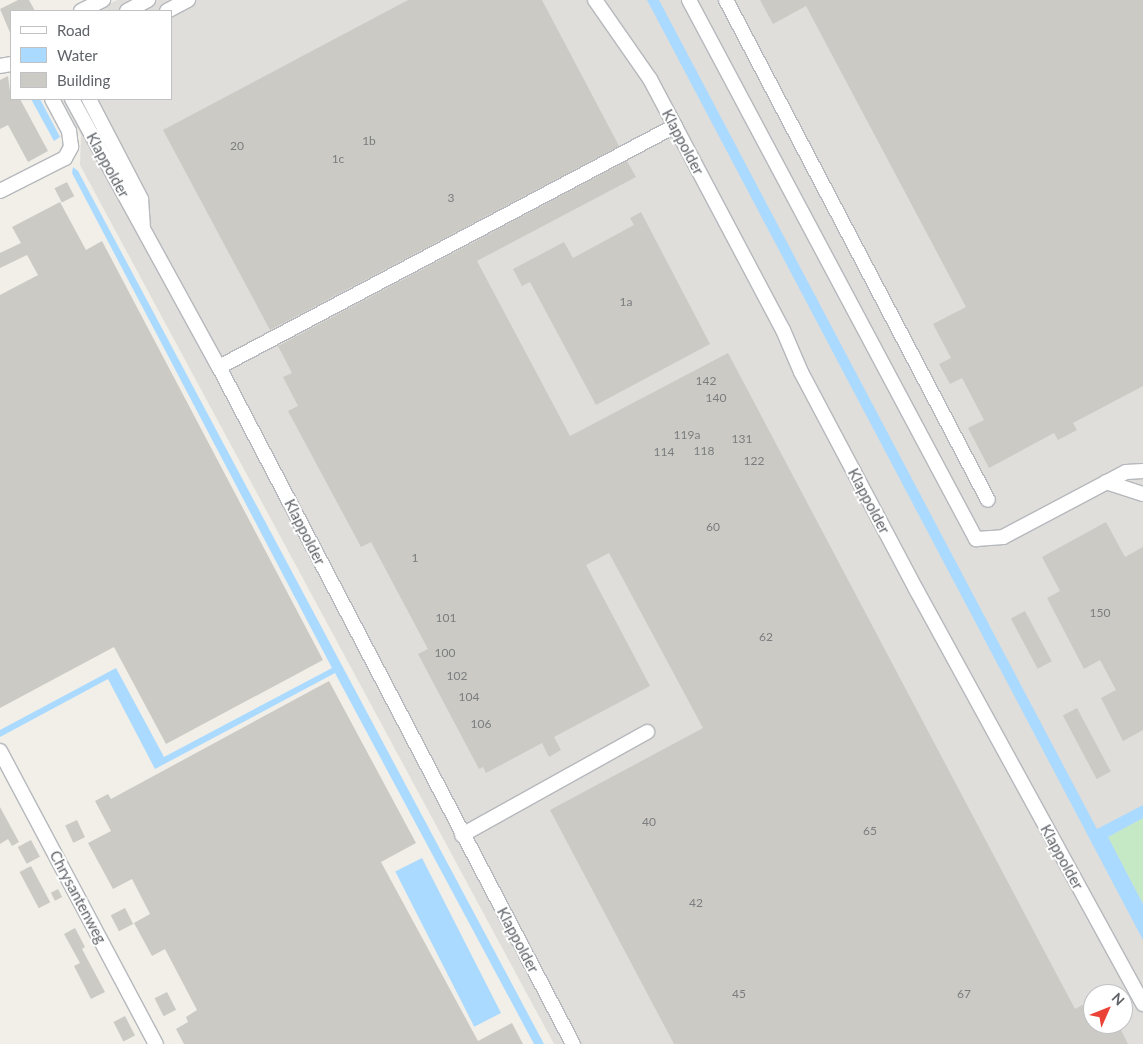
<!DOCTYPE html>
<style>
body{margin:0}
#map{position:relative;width:1143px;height:1044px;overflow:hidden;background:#f1efe8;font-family:Lato,sans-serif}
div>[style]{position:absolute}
.industrial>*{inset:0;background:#e0deda}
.green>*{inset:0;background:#c5e8c5}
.water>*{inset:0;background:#aadaff;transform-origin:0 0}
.building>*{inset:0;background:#cccac5;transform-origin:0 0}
.roads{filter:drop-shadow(1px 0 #b5b8bc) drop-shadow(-1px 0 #b5b8bc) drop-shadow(0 1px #b5b8bc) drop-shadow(0 -1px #b5b8bc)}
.minor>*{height:14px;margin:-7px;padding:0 7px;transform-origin:7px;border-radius:7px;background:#fff}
span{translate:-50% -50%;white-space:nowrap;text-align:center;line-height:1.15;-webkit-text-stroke:4px #fff;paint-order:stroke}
.number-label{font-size:12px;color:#7a7d7f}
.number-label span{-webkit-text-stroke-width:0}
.street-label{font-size:15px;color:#5f6368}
.legend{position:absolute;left:10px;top:10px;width:162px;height:90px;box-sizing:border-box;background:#fff;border:1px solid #bfc1c3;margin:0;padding:6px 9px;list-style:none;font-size:15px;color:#5f6368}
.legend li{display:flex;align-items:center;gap:10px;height:25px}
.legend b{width:25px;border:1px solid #bfc1c3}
.north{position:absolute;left:1083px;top:984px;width:50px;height:50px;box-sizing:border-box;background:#fff;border:1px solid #bfc1c3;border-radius:50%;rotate:46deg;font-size:14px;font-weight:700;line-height:20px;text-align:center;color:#5f6368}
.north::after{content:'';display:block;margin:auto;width:18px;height:22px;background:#ea4335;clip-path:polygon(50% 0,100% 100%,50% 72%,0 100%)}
</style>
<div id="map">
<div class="industrial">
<div style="clip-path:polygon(evenodd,117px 0,1143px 0,1143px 1044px,554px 1044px,80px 165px,81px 135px,62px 99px,171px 99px,171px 11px,96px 11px,117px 0,1093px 994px,1123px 994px,1123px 1024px,1093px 1024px,1093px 994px)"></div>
</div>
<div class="green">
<div style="clip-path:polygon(1143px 818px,1143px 904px,1108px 837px)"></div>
</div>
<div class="water">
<div style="clip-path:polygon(647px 0,659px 0,1097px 829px,1143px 805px,1143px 818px,1108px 837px,1143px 904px,1143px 940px)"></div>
<div style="clip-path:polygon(31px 99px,40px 99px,60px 137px,54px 141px)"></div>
<div style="clip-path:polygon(73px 167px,78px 171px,544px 1044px,534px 1044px,335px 673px,155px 769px,108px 679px,0 737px,0 730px,116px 668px,164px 757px,332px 668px,72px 173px)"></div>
<div style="left:422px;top:858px;width:174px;height:30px;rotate:63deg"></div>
</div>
<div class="building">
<div style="clip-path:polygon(18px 0,29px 0,35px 11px,11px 11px,11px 35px,0 9px)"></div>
<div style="clip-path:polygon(408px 0,542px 0,619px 146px,270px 330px,163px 130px)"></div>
<div style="clip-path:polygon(760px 0,1143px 0,1143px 386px,1073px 423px,1077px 430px,1058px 440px,1054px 433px,989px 468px,968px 428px,984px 420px,962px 378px,950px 384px,939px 364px,951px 358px,933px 324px,966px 307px,806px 6px,773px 24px)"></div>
<div style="clip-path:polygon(8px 76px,11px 99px,20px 99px,48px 151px,28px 162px,8px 125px,0 129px,0 80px)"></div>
<div style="clip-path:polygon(627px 161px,636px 177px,477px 261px,570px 436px,728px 353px,1075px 1009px,1093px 999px,1093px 1024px,1118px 1024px,1128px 1044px,674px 1044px,550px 810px,703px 728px,609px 553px,586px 565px,650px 686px,554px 737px,561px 750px,549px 757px,542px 743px,486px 773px,483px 767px,479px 769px,418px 654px,428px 649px,371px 542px,361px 547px,288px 411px,298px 406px,283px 377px,292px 373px,278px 346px)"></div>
<div style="left:67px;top:182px;width:16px;height:14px;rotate:63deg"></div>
<div style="clip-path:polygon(60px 202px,86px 250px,102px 241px,323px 660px,166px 744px,114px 647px,0 708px,0 295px,38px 275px,27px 255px,0 268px,0 253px,21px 243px,12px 227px)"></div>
<div style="clip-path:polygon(641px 212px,710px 344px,596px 405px,530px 282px,522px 286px,513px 269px,564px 242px,573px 258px,634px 225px,630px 218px)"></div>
<div style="clip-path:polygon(1106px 522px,1125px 557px,1143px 547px,1143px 730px,1123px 741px,1101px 698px,1116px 690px,1100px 660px,1084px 669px,1047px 598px,1060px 591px,1042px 557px)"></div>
<div style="left:1025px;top:611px;width:57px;height:16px;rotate:62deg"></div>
<div style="clip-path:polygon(329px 681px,416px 843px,381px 862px,478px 1041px,512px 1023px,523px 1044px,184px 1044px,176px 1029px,188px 1022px,186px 1017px,197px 1010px,165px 949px,152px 956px,134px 923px,150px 914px,132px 879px,113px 889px,88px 843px,111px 831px,95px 801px,108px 794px,111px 799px)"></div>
<div style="left:1077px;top:708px;width:72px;height:16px;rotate:62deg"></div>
<div style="clip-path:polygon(0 807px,19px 842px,12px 846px,8px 839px,0 844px)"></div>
<div style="left:77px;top:820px;width:19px;height:13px;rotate:65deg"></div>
<div style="left:31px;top:840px;width:19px;height:15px;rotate:62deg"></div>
<div style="left:31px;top:866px;width:41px;height:13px;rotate:62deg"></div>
<div style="left:58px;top:889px;width:9px;height:8px;rotate:63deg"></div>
<div style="left:125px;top:908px;width:18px;height:16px;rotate:63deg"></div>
<div style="clip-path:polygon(75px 928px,85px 947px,82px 949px,105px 992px,91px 999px,74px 966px,80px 963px,64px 934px)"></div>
<div style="left:167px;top:992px;width:20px;height:14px;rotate:63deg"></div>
<div style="left:125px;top:1016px;width:22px;height:13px;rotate:63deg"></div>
</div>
<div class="roads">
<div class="minor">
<div style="left:595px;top:0;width:96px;rotate:55.2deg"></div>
<div style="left:650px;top:79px;width:284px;rotate:62.1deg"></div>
<div style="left:783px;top:330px;width:46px;rotate:66.8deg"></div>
<div style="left:801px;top:372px;width:248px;rotate:62.1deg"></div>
<div style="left:917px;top:591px;width:471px;rotate:61.3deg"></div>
<div style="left:689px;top:0;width:611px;rotate:61.97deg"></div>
<div style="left:976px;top:539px;width:27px;rotate:-4deg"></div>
<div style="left:1003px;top:537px;width:139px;rotate:-27.9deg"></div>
<div style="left:1126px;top:472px;width:17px;rotate:-3deg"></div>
<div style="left:726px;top:0;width:564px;rotate:62.35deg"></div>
<div style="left:81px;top:11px;width:25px;rotate:-27deg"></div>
<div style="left:127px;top:11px;width:24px;rotate:-28deg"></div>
<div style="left:167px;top:11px;width:24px;rotate:-28deg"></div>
<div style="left:0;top:66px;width:11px;rotate:-10deg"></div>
<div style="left:72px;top:99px;width:306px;rotate:61.3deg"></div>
<div style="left:219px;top:367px;width:764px;rotate:62.4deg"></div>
<div style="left:89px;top:99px;width:113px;rotate:62.5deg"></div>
<div style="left:141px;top:199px;width:26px;rotate:86deg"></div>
<div style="left:0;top:191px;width:73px;rotate:-26.9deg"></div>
<div style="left:65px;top:158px;width:13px;rotate:-61deg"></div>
<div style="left:71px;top:147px;width:16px;rotate:-97deg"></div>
<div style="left:69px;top:131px;width:36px;rotate:-118deg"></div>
<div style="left:219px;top:367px;width:516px;rotate:-27.86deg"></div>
<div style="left:1106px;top:482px;width:39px;rotate:18deg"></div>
<div style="left:0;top:751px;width:332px;rotate:62deg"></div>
<div style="left:462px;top:835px;width:212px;rotate:-29.1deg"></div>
</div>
</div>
<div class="number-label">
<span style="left:369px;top:141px">1b</span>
<span style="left:237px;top:146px">20</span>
<span style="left:338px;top:159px">1c</span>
<span style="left:451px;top:198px">3</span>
<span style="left:626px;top:302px">1a</span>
<span style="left:706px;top:381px">142</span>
<span style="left:716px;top:398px">140</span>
<span style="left:687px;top:435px">119a</span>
<span style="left:742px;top:439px">131</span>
<span style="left:704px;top:451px">118</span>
<span style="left:664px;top:452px">114</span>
<span style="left:754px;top:461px">122</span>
<span style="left:713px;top:527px">60</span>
<span style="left:415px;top:558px">1</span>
<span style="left:1100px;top:613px">150</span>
<span style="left:446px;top:618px">101</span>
<span style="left:766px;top:637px">62</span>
<span style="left:445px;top:653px">100</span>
<span style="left:457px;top:676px">102</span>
<span style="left:469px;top:697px">104</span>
<span style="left:481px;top:724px">106</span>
<span style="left:649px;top:822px">40</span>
<span style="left:870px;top:831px">65</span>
<span style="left:696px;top:903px">42</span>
<span style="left:739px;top:994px">45</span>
<span style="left:964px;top:994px">67</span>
</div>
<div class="street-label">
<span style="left:683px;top:142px;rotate:62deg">Klappolder</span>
<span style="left:108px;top:165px;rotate:61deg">Klappolder</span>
<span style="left:869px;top:501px;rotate:62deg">Klappolder</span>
<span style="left:305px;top:532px;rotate:63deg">Klappolder</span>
<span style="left:1062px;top:857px;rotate:61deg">Klappolder</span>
<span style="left:78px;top:897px;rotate:62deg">Chrysantenweg</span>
<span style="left:518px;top:940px;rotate:62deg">Klappolder</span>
</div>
<ul class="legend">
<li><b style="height:6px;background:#fff"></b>Road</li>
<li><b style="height:14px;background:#aadaff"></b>Water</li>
<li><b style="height:14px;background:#cccac5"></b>Building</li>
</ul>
<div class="north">N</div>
</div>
